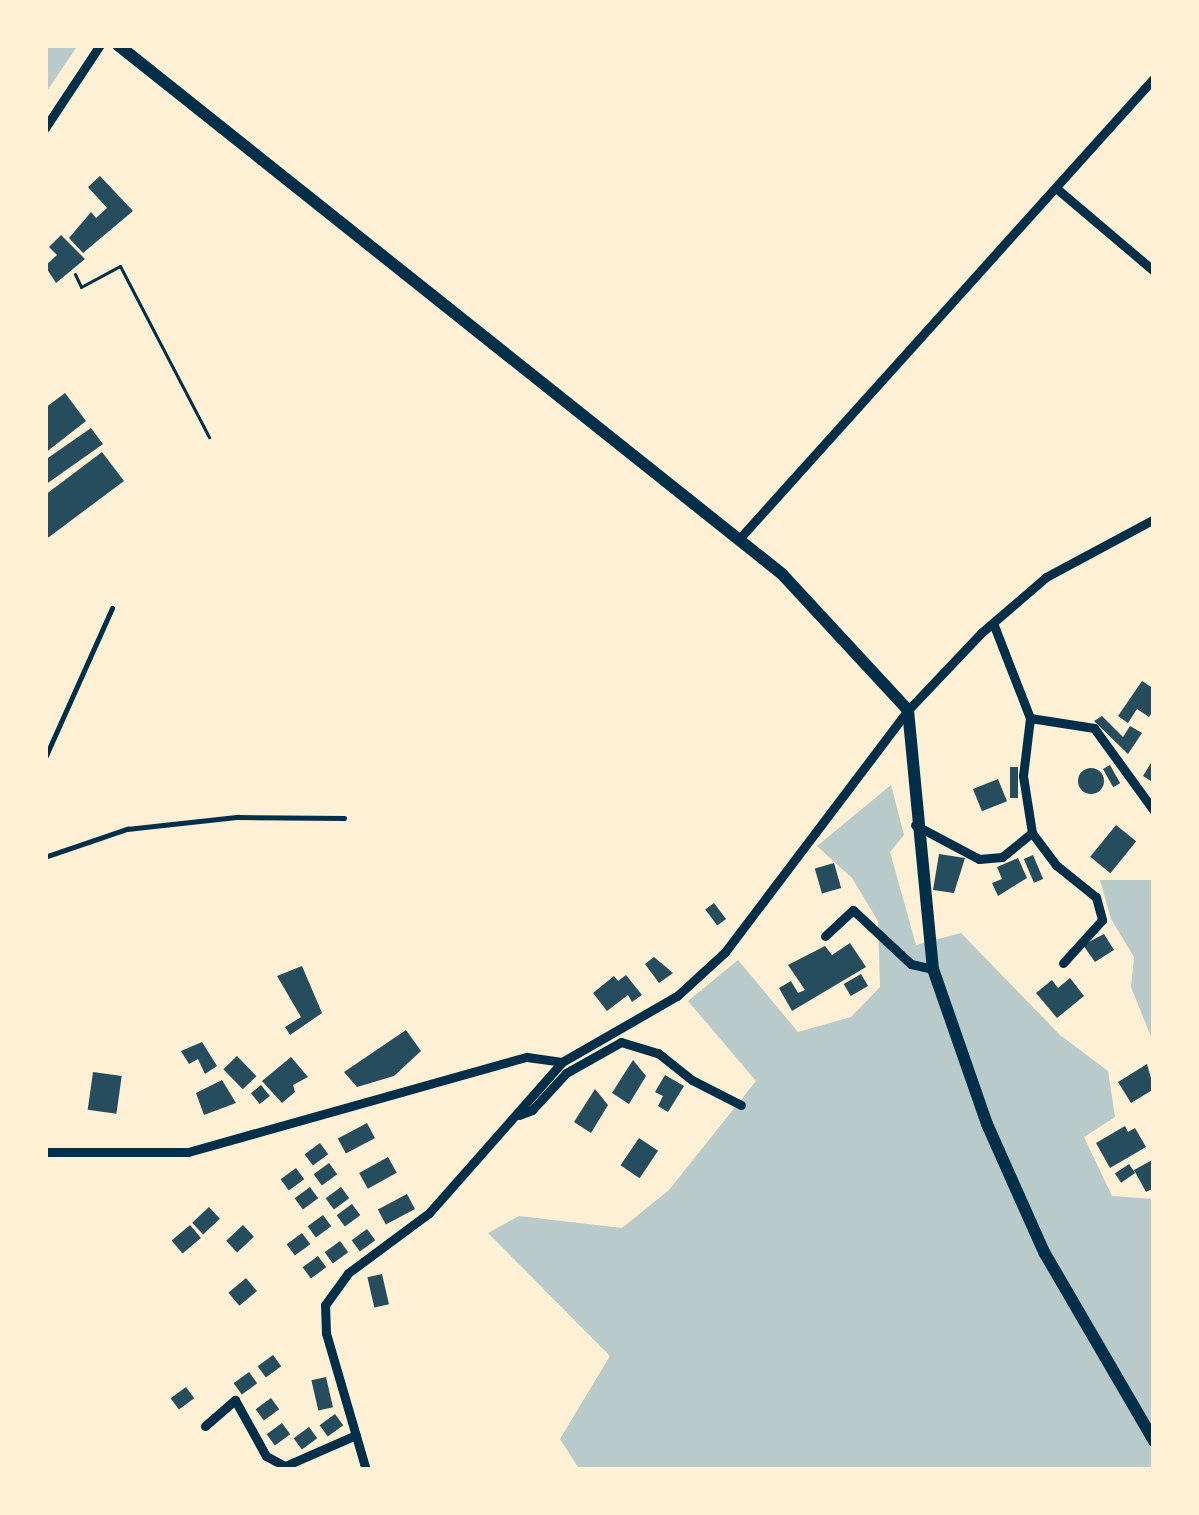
<!DOCTYPE html>
<style>
body{margin:0}
#map{position:relative;width:1199px;height:1515px;overflow:hidden;background:#fdf0d5;font-family:Bitter,serif}
div>[style]{position:absolute}
.green>*{inset:0;background:#b9caca}
.building>*{inset:0;background:#264d5e;transform-origin:0 0}
.round{border-radius:50%}
.path>*{height:3px;margin:-1.5px;padding:0 1.5px;transform-origin:1.5px;border-radius:1.5px;background:#003049}
.service>*{height:4.5px;margin:-2.25px;padding:0 2.25px;transform-origin:2.25px;border-radius:2.25px;background:#003049}
.minor>*{height:9px;margin:-4.5px;padding:0 4.5px;transform-origin:4.5px;border-radius:4.5px;background:#003049}
.tertiary>*{height:12px;margin:-6px;padding:0 6px;transform-origin:6px;border-radius:6px;background:#003049}
span{translate:-50% -50%;white-space:nowrap;text-align:center;line-height:1.15;-webkit-text-stroke:12px #fdf0d5;paint-order:stroke}
.frame{position:absolute;inset:0;border:48px solid #fdf0d5;pointer-events:none}
</style>
<div id="map">
<div class="green">
<div style="clip-path:polygon(45px 45px,78px 45px,45px 94px)"></div>
<div style="clip-path:polygon(891px 785px,904px 835px,890px 852px,916px 945px,961px 933px,1060px 1035px,1108px 1071px,1115px 1117px,1084px 1137px,1112px 1196px,1154px 1199px,1154px 1470px,580px 1470px,560px 1439px,610px 1356px,488px 1233px,519px 1216px,622px 1228px,669px 1190px,756px 1081px,688px 1001px,738px 960px,798px 1032px,851px 1017px,880px 987px,878px 921px,852px 878px,817px 846px)"></div>
<div style="clip-path:polygon(1100px 880px,1154px 880px,1154px 1044px,1131px 987px,1134px 957px,1111px 919px)"></div>
</div>
<div class="building">
<div style="clip-path:polygon(100px 176px,133px 211px,83px 253px,69px 238px,91px 212px,96px 218px,107px 208px,88px 187px)"></div>
<div style="clip-path:polygon(61px 235px,85px 259px,56px 283px,45px 266px,57px 255px,49px 247px)"></div>
<div style="clip-path:polygon(65px 393px,86px 421px,45px 453px,45px 408px)"></div>
<div style="clip-path:polygon(91px 428px,103px 444px,45px 485px,45px 460px)"></div>
<div style="clip-path:polygon(102px 452px,124px 481px,45px 540px,45px 495px)"></div>
<div style="clip-path:polygon(1142px 681px,1154px 689px,1154px 709px,1149px 717px,1137px 709px,1128px 723px,1118px 716px)"></div>
<div style="clip-path:polygon(1102px 716px,1123px 737px,1130px 726px,1142px 733px,1128px 754px,1094px 721px)"></div>
<div style="clip-path:polygon(1154px 758px,1154px 783px,1143px 776px)"></div>
<div style="left:1110px;top:765px;width:21px;height:8px;rotate:61deg"></div>
<div style="left:1010px;top:767px;width:8px;height:31px"></div>
<div class="round" style="left:1078px;top:768px;width:26px;height:26px"></div>
<div style="left:998px;top:779px;width:24px;height:27px;rotate:68deg"></div>
<div style="left:1116px;top:825px;width:26px;height:41px;rotate:39deg"></div>
<div style="clip-path:polygon(939px 854px,965px 858px,954px 893px,933px 890px)"></div>
<div style="left:1033px;top:855px;width:26px;height:10px;rotate:67deg"></div>
<div style="clip-path:polygon(1018px 858px,1027px 878px,998px 896px,992px 883px,1002px 879px,997px 867px)"></div>
<div style="left:834px;top:863px;width:26px;height:20px;rotate:74deg"></div>
<div style="left:714px;top:903px;width:20px;height:11px;rotate:53deg"></div>
<div style="clip-path:polygon(1104px 934px,1114px 950px,1095px 962px,1083px 945px)"></div>
<div style="clip-path:polygon(850px 943px,866px 967px,792px 1011px,779px 988px,791px 981px,798px 993px,805px 990px,788px 965px,825px 946px,832px 955px)"></div>
<div style="clip-path:polygon(654px 957px,673px 973px,659px 983px,645px 964px)"></div>
<div style="clip-path:polygon(302px 966px,322px 1013px,290px 1035px,285px 1027px,301px 1017px,277px 976px)"></div>
<div style="left:861px;top:974px;width:14px;height:20px;rotate:60deg"></div>
<div style="clip-path:polygon(626px 975px,642px 995px,632px 1002px,628px 995px,607px 1011px,593px 993px,614px 976px,618px 981px)"></div>
<div style="clip-path:polygon(1070px 978px,1084px 996px,1057px 1018px,1036px 993px,1052px 980px,1058px 988px)"></div>
<div style="clip-path:polygon(406px 1030px,421px 1051px,394px 1076px,357px 1087px,344px 1072px)"></div>
<div style="clip-path:polygon(202px 1042px,217px 1066px,205px 1074px,198px 1059px,189px 1064px,181px 1051px)"></div>
<div style="left:237px;top:1056px;width:28px;height:19px;rotate:46deg"></div>
<div style="clip-path:polygon(291px 1057px,308px 1077px,293px 1085px,295px 1092px,282px 1103px,262px 1081px)"></div>
<div style="clip-path:polygon(633px 1060px,646px 1076px,629px 1104px,612px 1093px)"></div>
<div style="clip-path:polygon(1147px 1064px,1154px 1089px,1131px 1103px,1118px 1082px)"></div>
<div style="left:93px;top:1072px;width:29px;height:38px;rotate:8deg"></div>
<div style="clip-path:polygon(665px 1075px,684px 1086px,668px 1112px,658px 1106px,663px 1096px,655px 1092px)"></div>
<div style="clip-path:polygon(222px 1080px,236px 1103px,204px 1115px,196px 1093px)"></div>
<div style="left:261px;top:1085px;width:14px;height:13px;rotate:51deg"></div>
<div style="clip-path:polygon(595px 1089px,608px 1105px,591px 1133px,574px 1122px)"></div>
<div style="left:367px;top:1123px;width:17px;height:33px;rotate:62deg"></div>
<div style="clip-path:polygon(1125px 1126px,1128px 1132px,1135px 1128px,1146px 1147px,1110px 1168px,1096px 1143px)"></div>
<div style="left:639px;top:1138px;width:23px;height:33px;rotate:34deg"></div>
<div style="left:320px;top:1143px;width:14px;height:19px;rotate:54deg"></div>
<div style="left:388px;top:1157px;width:18px;height:33px;rotate:61deg"></div>
<div style="clip-path:polygon(1154px 1159px,1154px 1188px,1146px 1192px,1134px 1170px)"></div>
<div style="left:329px;top:1163px;width:14px;height:19px;rotate:54deg"></div>
<div style="left:1129px;top:1164px;width:11px;height:17px;rotate:56deg"></div>
<div style="left:296px;top:1168px;width:14px;height:19px;rotate:54deg"></div>
<div style="left:310px;top:1187px;width:14px;height:19px;rotate:54deg"></div>
<div style="left:341px;top:1187px;width:14px;height:19px;rotate:54deg"></div>
<div style="left:407px;top:1194px;width:17px;height:33px;rotate:62deg"></div>
<div style="left:352px;top:1204px;width:14px;height:19px;rotate:54deg"></div>
<div style="left:209px;top:1207px;width:16px;height:23px;rotate:47deg"></div>
<div style="left:323px;top:1215px;width:14px;height:19px;rotate:54deg"></div>
<div style="left:190px;top:1225px;width:17px;height:24px;rotate:50deg"></div>
<div style="left:243px;top:1225px;width:16px;height:23px;rotate:47deg"></div>
<div style="left:367px;top:1229px;width:14px;height:19px;rotate:54deg"></div>
<div style="left:302px;top:1233px;width:14px;height:19px;rotate:54deg"></div>
<div style="left:340px;top:1241px;width:14px;height:19px;rotate:54deg"></div>
<div style="left:318px;top:1256px;width:14px;height:19px;rotate:54deg"></div>
<div style="left:382px;top:1274px;width:31px;height:15px;rotate:77deg"></div>
<div style="left:246px;top:1278px;width:17px;height:23px;rotate:50deg"></div>
<div style="left:273px;top:1355px;width:14px;height:19px;rotate:54deg"></div>
<div style="left:249px;top:1372px;width:14px;height:19px;rotate:54deg"></div>
<div style="left:326px;top:1377px;width:31px;height:15px;rotate:77deg"></div>
<div style="left:186px;top:1387px;width:14px;height:19px;rotate:54deg"></div>
<div style="left:271px;top:1398px;width:14px;height:19px;rotate:54deg"></div>
<div style="left:335px;top:1414px;width:14px;height:19px;rotate:54deg"></div>
<div style="left:282px;top:1423px;width:14px;height:19px;rotate:54deg"></div>
<div style="left:309px;top:1427px;width:14px;height:19px;rotate:54deg"></div>
</div>
<div class="path">
<div style="left:75px;top:274px;width:14px;rotate:65deg"></div>
<div style="left:81px;top:287px;width:44px;rotate:-28.3deg"></div>
<div style="left:120px;top:266px;width:193px;rotate:62.5deg"></div>
</div>
<div class="service">
<div style="left:45px;top:758px;width:164px;rotate:-65.9deg"></div>
<div style="left:45px;top:857px;width:87px;rotate:-18.9deg"></div>
<div style="left:127px;top:829px;width:112px;rotate:-6.2deg"></div>
<div style="left:238px;top:817px;width:106px;rotate:0.5deg"></div>
</div>
<div class="minor">
<div style="left:45px;top:128px;width:100px;rotate:-56.5deg"></div>
<div style="left:1056px;top:188px;width:128px;rotate:40.3deg"></div>
<div style="left:739px;top:539px;width:620px;rotate:-48.01deg"></div>
<div style="left:993px;top:623px;width:102px;rotate:68.7deg"></div>
<div style="left:1030px;top:718px;width:65px;rotate:8.9deg"></div>
<div style="left:1094px;top:728px;width:102px;rotate:54.1deg"></div>
<div style="left:1030px;top:718px;width:58px;rotate:96.9deg"></div>
<div style="left:1023px;top:776px;width:58px;rotate:81deg"></div>
<div style="left:1032px;top:833px;width:40px;rotate:53deg"></div>
<div style="left:1056px;top:865px;width:51px;rotate:38.7deg"></div>
<div style="left:1096px;top:897px;width:24px;rotate:75deg"></div>
<div style="left:1102px;top:920px;width:58px;rotate:132.2deg"></div>
<div style="left:915px;top:825px;width:72px;rotate:28deg"></div>
<div style="left:979px;top:859px;width:23px;rotate:-5deg"></div>
<div style="left:1002px;top:857px;width:38px;rotate:-39deg"></div>
<div style="left:825px;top:936px;width:38px;rotate:-43deg"></div>
<div style="left:853px;top:910px;width:79px;rotate:43deg"></div>
<div style="left:911px;top:964px;width:23px;rotate:13deg"></div>
<div style="left:519px;top:1115px;width:14px;rotate:-21deg"></div>
<div style="left:532px;top:1110px;width:50px;rotate:-47.4deg"></div>
<div style="left:566px;top:1073px;width:63px;rotate:-29.4deg"></div>
<div style="left:621px;top:1042px;width:39px;rotate:17deg"></div>
<div style="left:658px;top:1053px;width:43px;rotate:38.5deg"></div>
<div style="left:692px;top:1080px;width:55px;rotate:27deg"></div>
<div style="left:45px;top:1152px;width:143px"></div>
<div style="left:188px;top:1152px;width:352px;rotate:-15.7deg"></div>
<div style="left:527px;top:1057px;width:35px;rotate:8deg"></div>
<div style="left:205px;top:1426px;width:40px;rotate:-41deg"></div>
<div style="left:235px;top:1400px;width:64px;rotate:61deg"></div>
<div style="left:266px;top:1456px;width:21px;rotate:28deg"></div>
<div style="left:285px;top:1466px;width:77px;rotate:-23.6deg"></div>
<div style="left:366px;top:1470px;width:143px;rotate:-106.3deg"></div>
<div style="left:326px;top:1333px;width:28px;rotate:-92deg"></div>
<div style="left:325px;top:1305px;width:39px;rotate:-54deg"></div>
<div style="left:348px;top:1273px;width:101px;rotate:-36.5deg"></div>
<div style="left:429px;top:1213px;width:201px;rotate:-48.6deg"></div>
<div style="left:562px;top:1062px;width:133px;rotate:-29.9deg"></div>
<div style="left:677px;top:996px;width:65px;rotate:-42.5deg"></div>
<div style="left:725px;top:952px;width:303px;rotate:-52.9deg"></div>
<div style="left:908px;top:710px;width:106px;rotate:-46.5deg"></div>
<div style="left:981px;top:633px;width:86px;rotate:-40.7deg"></div>
<div style="left:1046px;top:577px;width:123px;rotate:-28.2deg"></div>
</div>
<div class="tertiary">
<div style="left:118px;top:45px;width:849px;rotate:38.54deg"></div>
<div style="left:782px;top:574px;width:185px;rotate:47.2deg"></div>
<div style="left:908px;top:710px;width:260px;rotate:84.5deg"></div>
<div style="left:933px;top:969px;width:164px;rotate:70.8deg"></div>
<div style="left:987px;top:1124px;width:140px;rotate:66deg"></div>
<div style="left:1044px;top:1252px;width:219px;rotate:59.8deg"></div>
</div>
<div class="frame"></div>
</div>
